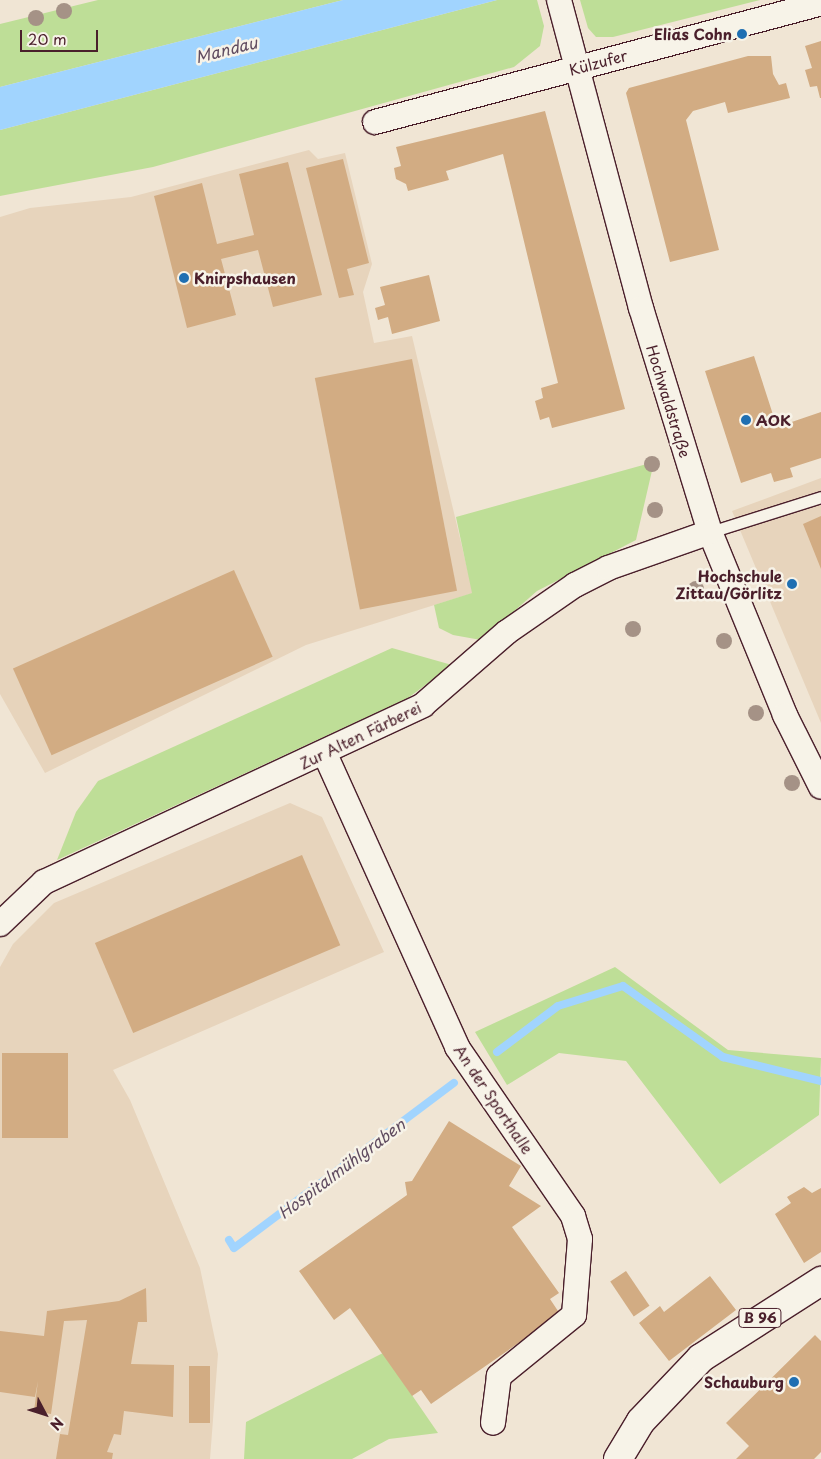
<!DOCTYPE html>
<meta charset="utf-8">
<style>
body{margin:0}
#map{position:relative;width:821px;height:1459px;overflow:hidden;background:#f0e5d4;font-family:"Playpen Sans",sans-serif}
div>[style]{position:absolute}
.built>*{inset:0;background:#e7d4bc}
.green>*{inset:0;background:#bede97}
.water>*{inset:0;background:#a1d4fe}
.stream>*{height:8px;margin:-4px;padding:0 4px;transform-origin:4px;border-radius:4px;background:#a1d4fe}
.building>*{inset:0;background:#d2ac83;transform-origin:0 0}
.roads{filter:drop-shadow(1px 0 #4a1f2b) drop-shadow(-1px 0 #4a1f2b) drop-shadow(0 1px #4a1f2b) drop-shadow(0 -1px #4a1f2b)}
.service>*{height:11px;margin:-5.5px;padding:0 5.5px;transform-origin:5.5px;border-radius:5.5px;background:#f7f3e8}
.minor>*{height:24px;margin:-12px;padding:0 12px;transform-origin:12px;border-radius:12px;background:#f7f3e8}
.primary>*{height:28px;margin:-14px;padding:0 14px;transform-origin:14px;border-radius:14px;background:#f7f3e8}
.trees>*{width:16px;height:16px;margin:-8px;border-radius:50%;background:#a59286}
.dots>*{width:14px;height:14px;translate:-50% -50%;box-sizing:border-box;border:2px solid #f7f3e8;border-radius:50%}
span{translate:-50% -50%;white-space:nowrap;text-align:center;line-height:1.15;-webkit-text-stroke:5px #f7f3e8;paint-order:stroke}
.shield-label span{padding:1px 4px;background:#f7f3e8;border:1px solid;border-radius:4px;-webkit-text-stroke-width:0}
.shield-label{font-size:14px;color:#4a1f2b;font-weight:700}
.poi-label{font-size:15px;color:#4a1f2b;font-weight:700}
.right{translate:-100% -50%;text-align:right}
.left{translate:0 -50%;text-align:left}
.street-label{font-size:15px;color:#4a1f2b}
.water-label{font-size:16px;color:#604c60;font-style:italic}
.north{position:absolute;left:20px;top:1389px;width:50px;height:50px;-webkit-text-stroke:4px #f7f3e8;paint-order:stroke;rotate:130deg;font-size:14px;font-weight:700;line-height:20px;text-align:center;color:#4a1f2b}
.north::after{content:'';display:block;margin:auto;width:18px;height:22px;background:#4a1f2b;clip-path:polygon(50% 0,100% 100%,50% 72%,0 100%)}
.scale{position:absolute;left:20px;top:30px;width:78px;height:22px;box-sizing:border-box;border:2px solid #4a1f2b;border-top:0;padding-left:6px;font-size:15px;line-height:18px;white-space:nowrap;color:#4a1f2b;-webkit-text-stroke:4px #f7f3e8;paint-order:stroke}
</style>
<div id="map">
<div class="built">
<div style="clip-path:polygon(309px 150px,318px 159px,345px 153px,372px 264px,363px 292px,374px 343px,412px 336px,473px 593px,306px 645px,45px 773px,0 694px,0 217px,30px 208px,131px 197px)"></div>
<div style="clip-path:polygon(821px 478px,821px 723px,732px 511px)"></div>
<div style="clip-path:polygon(290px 803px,322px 817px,384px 952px,113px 1070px,130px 1100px,200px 1268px,218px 1354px,210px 1459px,0 1459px,0 967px,13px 944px,54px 903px)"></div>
</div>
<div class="green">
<div style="clip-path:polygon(98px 0,343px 0,0 87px,0 24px)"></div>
<div style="clip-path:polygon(497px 0,537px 0,544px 26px,540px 46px,514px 67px,153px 167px,0 196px,0 130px)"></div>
<div style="clip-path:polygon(580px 0,760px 0,613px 37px,596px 37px,588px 28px)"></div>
<div style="clip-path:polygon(654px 462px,636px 540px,537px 591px,481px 640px,453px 635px,439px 628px,434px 605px,472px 593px,456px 517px)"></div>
<div style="clip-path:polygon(392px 648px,452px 665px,408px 698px,57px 860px,76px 812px,98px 781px)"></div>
<div style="clip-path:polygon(615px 967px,728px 1050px,821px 1058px,819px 1115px,720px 1184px,626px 1061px,559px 1053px,507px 1085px,475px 1032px)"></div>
<div style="clip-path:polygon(383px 1353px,438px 1433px,389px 1439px,352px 1459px,244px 1459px,246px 1422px)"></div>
</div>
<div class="water">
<div style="clip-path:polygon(343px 0,497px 0,0 130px,0 87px)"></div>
</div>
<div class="stream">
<div style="left:497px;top:1052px;width:76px;rotate:-37deg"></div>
<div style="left:558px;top:1006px;width:68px;rotate:-17.1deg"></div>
<div style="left:623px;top:986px;width:123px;rotate:35.4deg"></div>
<div style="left:723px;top:1057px;width:101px;rotate:13.8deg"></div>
<div style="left:229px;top:1240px;width:9px;rotate:58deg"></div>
<div style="left:234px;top:1248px;width:275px;rotate:-36.9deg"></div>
</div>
<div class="building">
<div style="clip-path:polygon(821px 41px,821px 98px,820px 98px,817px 86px,810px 87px,805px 70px,812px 68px,805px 46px)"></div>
<div style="clip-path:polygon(748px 56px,771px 56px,773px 74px,779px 85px,786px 83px,790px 98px,728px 113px,725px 102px,693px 111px,686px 120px,719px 250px,670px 262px,626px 93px,629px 88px)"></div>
<div style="clip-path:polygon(545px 111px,625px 409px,552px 428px,549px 417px,540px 420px,535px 401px,543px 398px,541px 388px,558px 383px,503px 154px,446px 171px,449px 180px,408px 191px,406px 184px,396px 179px,394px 168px,401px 166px,396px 147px)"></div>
<div style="clip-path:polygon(343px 159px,369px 263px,347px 269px,354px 295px,339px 298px,306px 168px)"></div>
<div style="clip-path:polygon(288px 162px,322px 295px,273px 307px,258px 250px,221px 259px,236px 315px,187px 328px,154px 196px,202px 183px,217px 244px,254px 235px,239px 174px)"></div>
<div style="clip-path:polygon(429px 275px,440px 321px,392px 334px,388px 317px,378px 320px,375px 308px,385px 305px,380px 287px)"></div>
<div style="clip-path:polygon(754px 356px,777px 427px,821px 412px,821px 458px,790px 468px,793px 477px,774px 482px,771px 473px,741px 483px,705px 371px)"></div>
<div style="left:412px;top:359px;width:236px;height:99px;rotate:79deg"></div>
<div style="clip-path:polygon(821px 516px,821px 569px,803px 524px)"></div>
<div style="left:234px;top:570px;width:95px;height:242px;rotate:66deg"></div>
<div style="left:302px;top:855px;width:98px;height:225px;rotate:67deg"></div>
<div style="left:2px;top:1053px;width:66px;height:85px"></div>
<div style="clip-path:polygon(449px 1121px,521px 1166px,509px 1186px,541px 1206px,512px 1227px,559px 1293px,550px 1299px,560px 1314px,431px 1404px,421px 1390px,412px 1396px,350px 1308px,334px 1320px,299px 1271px,407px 1195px,405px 1182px,412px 1181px)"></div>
<div style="clip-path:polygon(804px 1187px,812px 1193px,821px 1188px,821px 1252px,804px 1263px,775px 1214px,791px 1203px,787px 1197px)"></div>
<div style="left:626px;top:1271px;width:42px;height:19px;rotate:56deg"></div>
<div style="clip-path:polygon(710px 1276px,736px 1310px,669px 1361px,639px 1323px,660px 1306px,664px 1312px)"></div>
<div style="clip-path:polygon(146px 1288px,147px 1322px,138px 1322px,131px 1364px,174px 1365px,173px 1417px,124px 1411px,121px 1435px,114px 1434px,107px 1452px,113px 1453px,112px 1459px,56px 1459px,60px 1434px,68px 1435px,87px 1320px,64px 1321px,51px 1414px,34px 1411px,38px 1381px,35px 1397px,0 1392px,0 1331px,44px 1336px,47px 1311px,119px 1301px)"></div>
<div style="clip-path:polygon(815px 1335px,821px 1341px,821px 1452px,814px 1459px,736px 1459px,749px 1446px,726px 1423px)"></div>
<div style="left:189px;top:1366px;width:21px;height:57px"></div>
</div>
<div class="roads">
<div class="service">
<div style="left:710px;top:532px;width:116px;rotate:-17.5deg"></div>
</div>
<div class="minor">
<div style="left:559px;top:0;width:319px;rotate:75.1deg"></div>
<div style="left:641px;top:308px;width:234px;rotate:72.9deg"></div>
<div style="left:710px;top:532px;width:198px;rotate:67.7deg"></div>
<div style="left:785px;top:715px;width:80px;rotate:63.4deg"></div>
<div style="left:375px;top:122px;width:462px;rotate:-14.9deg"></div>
<div style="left:325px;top:754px;width:321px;rotate:65.7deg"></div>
<div style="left:457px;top:1047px;width:205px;rotate:55.5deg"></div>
<div style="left:573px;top:1216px;width:24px;rotate:73deg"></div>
<div style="left:580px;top:1239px;width:76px;rotate:94.5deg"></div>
<div style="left:574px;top:1315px;width:97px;rotate:140.9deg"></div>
<div style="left:499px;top:1376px;width:47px;rotate:97.3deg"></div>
<div style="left:0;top:924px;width:61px;rotate:-43.7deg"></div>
<div style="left:44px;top:882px;width:418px;rotate:-25deg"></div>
<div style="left:423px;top:705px;width:111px;rotate:-41deg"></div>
<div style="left:507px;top:632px;width:83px;rotate:-34.7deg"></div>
<div style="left:575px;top:585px;width:37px;rotate:-27deg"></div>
<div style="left:608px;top:568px;width:108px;rotate:-19.4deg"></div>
</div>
<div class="primary">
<div style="left:618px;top:1459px;width:44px;rotate:-58.8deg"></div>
<div style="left:641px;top:1421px;width:87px;rotate:-46.4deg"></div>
<div style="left:701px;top:1358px;width:143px;rotate:-32.7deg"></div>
</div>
</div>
<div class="trees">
<div style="left:64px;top:11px"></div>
<div style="left:36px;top:18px"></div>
<div style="left:652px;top:464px"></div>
<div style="left:655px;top:510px"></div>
<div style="left:696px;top:589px"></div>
<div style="left:633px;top:629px"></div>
<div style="left:724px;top:641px"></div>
<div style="left:756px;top:713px"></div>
<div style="left:792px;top:783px"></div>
</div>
<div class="dots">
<div style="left:742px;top:34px;background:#1f6fb2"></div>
<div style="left:184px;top:278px;background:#1f6fb2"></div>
<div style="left:746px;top:420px;background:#1f6fb2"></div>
<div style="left:792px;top:584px;background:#1f6fb2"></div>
<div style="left:794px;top:1382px;background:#1f6fb2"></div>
</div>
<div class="shield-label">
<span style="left:760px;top:1318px">B 96</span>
</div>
<div class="poi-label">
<span class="right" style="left:732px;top:34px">Elias Cohn</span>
<span class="left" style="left:194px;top:278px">Knirpshausen</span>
<span class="left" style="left:756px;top:420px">AOK</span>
<span class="right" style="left:782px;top:584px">Hochschule<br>Zittau/Görlitz</span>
<span class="right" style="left:784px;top:1382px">Schauburg</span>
</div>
<div class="street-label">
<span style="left:598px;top:62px;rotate:-15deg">Külzufer</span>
<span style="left:669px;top:401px;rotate:73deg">Hochwaldstraße</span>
<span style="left:360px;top:735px;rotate:-26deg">Zur Alten Färberei</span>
<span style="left:494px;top:1099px;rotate:56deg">An der Sporthalle</span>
</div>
<div class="water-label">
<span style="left:226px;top:49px;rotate:-14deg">Mandau</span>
<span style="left:341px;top:1168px;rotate:-37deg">Hospitalmühlgraben</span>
</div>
<div class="north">N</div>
<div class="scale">20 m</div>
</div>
